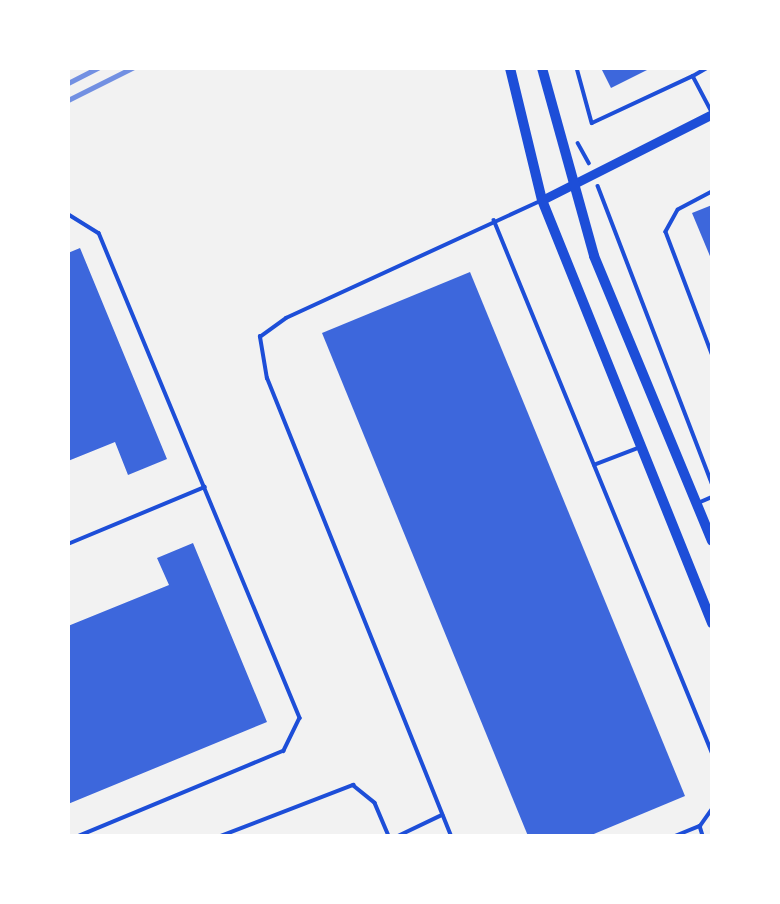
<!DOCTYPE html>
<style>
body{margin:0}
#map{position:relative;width:780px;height:904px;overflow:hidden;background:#f2f2f2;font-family:"Archivo Narrow",sans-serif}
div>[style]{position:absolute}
.building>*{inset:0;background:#3d67dc}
.path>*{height:3.5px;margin:-1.75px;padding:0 1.75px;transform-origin:1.75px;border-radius:1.75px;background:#1d4ed8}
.service>*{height:3.5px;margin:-1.75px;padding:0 1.75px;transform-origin:1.75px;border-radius:1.75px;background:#1d4ed8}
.tertiary>*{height:9px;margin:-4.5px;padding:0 4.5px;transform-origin:4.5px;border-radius:4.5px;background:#1d4ed8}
.secondary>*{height:10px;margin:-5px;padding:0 5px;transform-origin:5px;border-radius:5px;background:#1d4ed8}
.rail>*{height:5px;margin:-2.5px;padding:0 2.5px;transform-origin:2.5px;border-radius:2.5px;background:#7290e2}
span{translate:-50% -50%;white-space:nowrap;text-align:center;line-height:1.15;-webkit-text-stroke:5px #fff;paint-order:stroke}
.frame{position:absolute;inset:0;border:70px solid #fff;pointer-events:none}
</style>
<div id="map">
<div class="building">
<div style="clip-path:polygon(601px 68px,651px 68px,611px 88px)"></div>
<div style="clip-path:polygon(712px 205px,712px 261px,692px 213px)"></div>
<div style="clip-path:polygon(80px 248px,167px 459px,128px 475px,115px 442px,68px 461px,68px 253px)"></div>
<div style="clip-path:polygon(470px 272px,685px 796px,589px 836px,528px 836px,322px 333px)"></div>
<div style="clip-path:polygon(193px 543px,267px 722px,68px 804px,68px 626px,169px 585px,157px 558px)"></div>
</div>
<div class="path">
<div style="left:578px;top:143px;width:23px;rotate:61deg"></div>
<div style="left:598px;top:186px;width:318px;rotate:69deg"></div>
</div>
<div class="service">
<div style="left:577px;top:68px;width:57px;rotate:74.7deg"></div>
<div style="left:592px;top:123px;width:111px;rotate:-25deg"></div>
<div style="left:693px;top:76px;width:41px;rotate:62.2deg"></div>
<div style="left:693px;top:76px;width:16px;rotate:-30deg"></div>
<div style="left:712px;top:192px;width:38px;rotate:152deg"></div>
<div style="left:678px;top:210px;width:25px;rotate:119deg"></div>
<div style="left:666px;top:232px;width:130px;rotate:69.3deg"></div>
<div style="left:68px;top:214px;width:36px;rotate:32deg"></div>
<div style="left:99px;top:233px;width:525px;rotate:67.49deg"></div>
<div style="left:300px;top:718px;width:37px;rotate:116deg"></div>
<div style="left:284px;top:751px;width:221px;rotate:157.4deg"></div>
<div style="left:494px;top:220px;width:575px;rotate:67.72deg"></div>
<div style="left:594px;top:465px;width:47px;rotate:-21.1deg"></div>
<div style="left:698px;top:503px;width:15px;rotate:-23deg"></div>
<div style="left:68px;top:544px;width:148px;rotate:-22.6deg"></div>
<div style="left:700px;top:826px;width:10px;rotate:73deg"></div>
<div style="left:221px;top:836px;width:142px;rotate:-21.1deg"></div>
<div style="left:353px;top:785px;width:28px;rotate:39deg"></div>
<div style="left:375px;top:803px;width:36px;rotate:67deg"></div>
<div style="left:398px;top:836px;width:49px;rotate:-25.5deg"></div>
<div style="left:451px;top:836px;width:493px;rotate:-111.9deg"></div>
<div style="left:267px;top:379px;width:43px;rotate:-99.5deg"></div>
<div style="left:260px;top:337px;width:32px;rotate:-36deg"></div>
<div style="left:286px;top:318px;width:280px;rotate:-24.7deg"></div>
<div style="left:675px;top:836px;width:27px;rotate:-22deg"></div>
<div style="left:700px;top:826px;width:21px;rotate:-55deg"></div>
</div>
<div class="tertiary">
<div style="left:542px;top:200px;width:191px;rotate:-26.8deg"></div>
</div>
<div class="secondary">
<div style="left:510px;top:68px;width:136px;rotate:76.4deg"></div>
<div style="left:542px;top:200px;width:456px;rotate:68.1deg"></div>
<div style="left:542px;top:68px;width:195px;rotate:74.5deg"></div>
<div style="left:594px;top:256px;width:308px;rotate:67.5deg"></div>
</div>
<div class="rail">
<div style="left:68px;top:83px;width:34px;rotate:-27deg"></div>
<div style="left:68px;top:100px;width:72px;rotate:-26.6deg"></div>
</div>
<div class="frame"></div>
</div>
